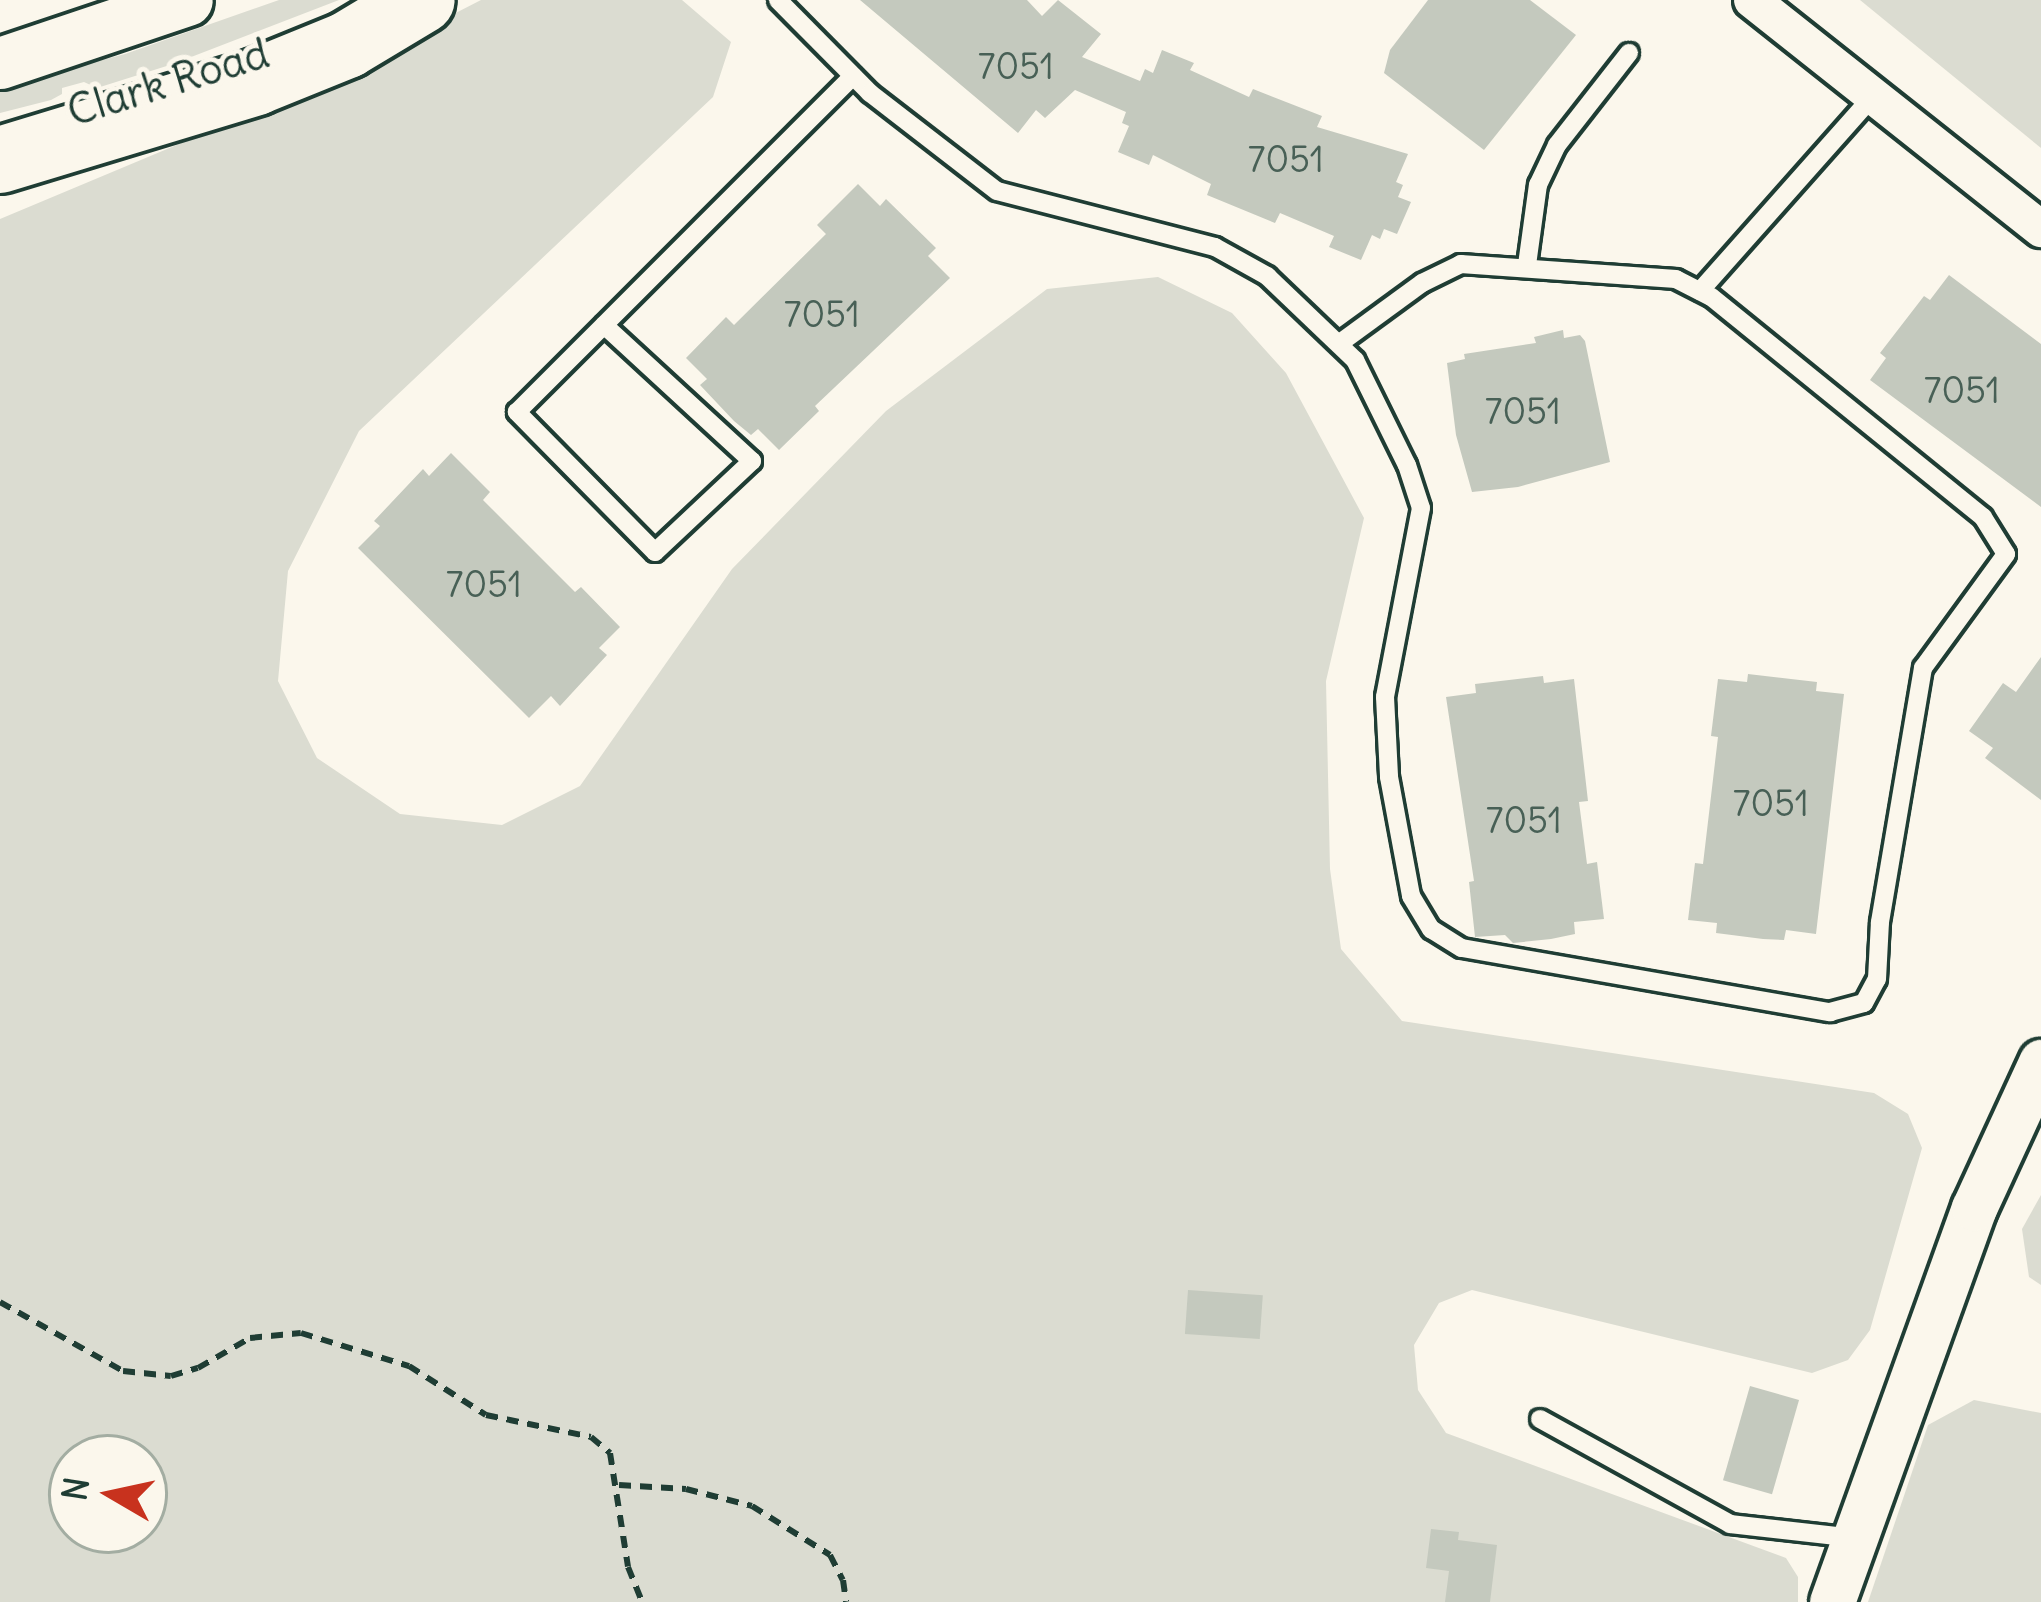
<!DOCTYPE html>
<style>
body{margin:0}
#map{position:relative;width:2041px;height:1602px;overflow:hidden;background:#fbf7ec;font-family:Delius,sans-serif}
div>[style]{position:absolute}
.green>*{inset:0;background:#dbdcd1}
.building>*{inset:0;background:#c4c9be;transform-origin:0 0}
.path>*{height:6px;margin-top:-3px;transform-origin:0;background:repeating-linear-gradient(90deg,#1f3d34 0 12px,transparent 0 21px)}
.roads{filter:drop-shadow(3px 0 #1f3d34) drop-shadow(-3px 0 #1f3d34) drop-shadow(0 3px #1f3d34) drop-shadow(0 -3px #1f3d34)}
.service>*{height:18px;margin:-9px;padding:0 9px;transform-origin:9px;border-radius:9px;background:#fbf7ec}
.minor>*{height:36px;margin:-18px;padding:0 18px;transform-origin:18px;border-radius:18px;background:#fbf7ec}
.tertiary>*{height:45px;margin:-22.5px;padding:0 22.5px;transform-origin:22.5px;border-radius:22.5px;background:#fbf7ec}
.secondary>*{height:51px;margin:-25.5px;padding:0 25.5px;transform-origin:25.5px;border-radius:25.5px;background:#fbf7ec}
.motorway>*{height:66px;margin:-33px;padding:0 33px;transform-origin:33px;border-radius:33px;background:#fbf7ec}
span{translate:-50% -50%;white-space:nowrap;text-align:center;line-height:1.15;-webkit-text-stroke:10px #fbf7ec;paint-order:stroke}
.number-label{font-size:36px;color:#486056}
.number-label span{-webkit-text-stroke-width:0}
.street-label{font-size:42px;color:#1f3d34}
.north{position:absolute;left:48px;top:1434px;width:120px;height:120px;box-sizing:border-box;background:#fbf7ec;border:3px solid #a3ada2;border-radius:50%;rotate:279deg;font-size:33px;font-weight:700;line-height:48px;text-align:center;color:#1f3d34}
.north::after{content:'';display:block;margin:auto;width:42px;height:54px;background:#c8321e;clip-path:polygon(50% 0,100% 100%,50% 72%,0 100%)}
</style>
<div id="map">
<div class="green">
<div style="clip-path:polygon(279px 0,339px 0,173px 64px,97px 88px,84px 82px,62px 88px,62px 94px,51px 100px,0 113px,0 87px,125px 54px)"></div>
<div style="clip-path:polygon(evenodd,481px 0,682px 0,731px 42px,713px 97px,359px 431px,288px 571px,278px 681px,317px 758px,400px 814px,502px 825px,580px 786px,732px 569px,886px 411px,1047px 289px,1158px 277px,1232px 313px,1286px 373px,1364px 518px,1326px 681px,1330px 869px,1341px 949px,1402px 1021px,1874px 1093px,1908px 1114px,1922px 1148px,1870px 1330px,1848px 1360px,1812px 1373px,1472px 1290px,1439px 1303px,1414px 1345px,1418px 1390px,1446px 1433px,1786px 1558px,1798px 1577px,1798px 1602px,0 1602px,0 219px,296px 95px,481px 0,72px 1458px,144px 1458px,144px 1530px,72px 1530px,72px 1458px)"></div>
<div style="clip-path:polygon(1860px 0,2041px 0,2041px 148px)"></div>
<div style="clip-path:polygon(2041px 1195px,2041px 1285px,2029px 1277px,2022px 1229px)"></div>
<div style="clip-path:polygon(1974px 1400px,2041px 1413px,2041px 1602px,1868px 1602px,1928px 1425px)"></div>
</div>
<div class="building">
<div style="clip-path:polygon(860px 0,1027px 0,1042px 16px,1058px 0,1101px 34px,1082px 57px,1140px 81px,1145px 69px,1153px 73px,1162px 50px,1194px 63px,1190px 70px,1249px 97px,1253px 89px,1322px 116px,1317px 127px,1408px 154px,1396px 182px,1403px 185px,1398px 197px,1411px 202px,1397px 234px,1384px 229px,1380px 239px,1372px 235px,1361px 260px,1329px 247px,1334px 236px,1280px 213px,1275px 223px,1207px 195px,1211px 184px,1153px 155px,1149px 165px,1118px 152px,1129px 126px,1122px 123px,1126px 112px,1075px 90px,1045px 118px,1036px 110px,1018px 133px)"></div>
<div style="clip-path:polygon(1428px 0,1530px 0,1576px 35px,1484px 150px,1384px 73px,1390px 50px)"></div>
<div style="clip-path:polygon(858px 184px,880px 206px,886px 199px,936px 248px,928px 256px,950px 278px,815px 406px,819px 411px,779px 450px,758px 429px,751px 435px,734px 421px,700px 385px,707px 379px,686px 358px,726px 317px,734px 325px,826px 234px,817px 225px)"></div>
<div style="clip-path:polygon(1949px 275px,2041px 344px,2041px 507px,1870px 380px,1886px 358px,1880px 353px,1924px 296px,1930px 300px)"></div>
<div style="clip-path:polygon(1563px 330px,1564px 338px,1580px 335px,1585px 341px,1610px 462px,1518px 487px,1472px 492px,1456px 435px,1447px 363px,1465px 359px,1464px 354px,1536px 343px,1534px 337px)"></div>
<div style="clip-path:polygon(451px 453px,490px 492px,483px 500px,575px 592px,581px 587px,620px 627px,599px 648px,607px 655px,560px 706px,551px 696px,529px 718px,358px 548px,380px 526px,374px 521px,423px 469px,429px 476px)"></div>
<div style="clip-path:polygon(2041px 657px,2041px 800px,1985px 758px,1993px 748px,1969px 731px,2003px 683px,2016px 692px)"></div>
<div style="clip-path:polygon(1748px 674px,1817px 682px,1816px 691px,1844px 694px,1816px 934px,1786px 930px,1784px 940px,1763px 939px,1716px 933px,1717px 923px,1688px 920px,1695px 863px,1703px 864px,1718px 737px,1711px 736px,1718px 679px,1747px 682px)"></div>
<div style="clip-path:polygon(1543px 676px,1544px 683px,1574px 679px,1588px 801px,1579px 802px,1587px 864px,1597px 862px,1604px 919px,1574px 922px,1575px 934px,1551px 939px,1513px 943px,1505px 935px,1475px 937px,1469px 882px,1474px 881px,1446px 697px,1476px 693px,1475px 684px)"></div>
<div style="left:1188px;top:1290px;width:75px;height:44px;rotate:4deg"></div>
<div style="left:1750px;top:1386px;width:51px;height:98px;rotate:16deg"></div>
<div style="clip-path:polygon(1431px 1529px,1459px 1532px,1458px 1540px,1497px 1545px,1490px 1602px,1445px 1602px,1449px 1571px,1426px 1568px)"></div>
</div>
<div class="path">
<div style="left:0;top:1302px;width:141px;rotate:29.3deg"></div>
<div style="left:123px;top:1371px;width:48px;rotate:5.9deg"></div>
<div style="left:171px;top:1376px;width:28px;rotate:-17deg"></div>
<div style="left:198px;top:1368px;width:60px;rotate:-30deg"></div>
<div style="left:250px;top:1338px;width:51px;rotate:-5.6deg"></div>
<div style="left:301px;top:1333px;width:113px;rotate:17deg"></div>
<div style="left:409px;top:1366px;width:91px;rotate:32.5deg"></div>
<div style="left:486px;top:1415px;width:107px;rotate:11.8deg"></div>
<div style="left:591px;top:1437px;width:25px;rotate:40deg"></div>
<div style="left:610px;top:1453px;width:115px;rotate:81deg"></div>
<div style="left:628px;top:1567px;width:38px;rotate:68deg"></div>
<div style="left:619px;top:1485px;width:67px;rotate:3.4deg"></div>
<div style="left:686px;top:1489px;width:68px;rotate:14.4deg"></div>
<div style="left:752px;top:1506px;width:92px;rotate:32.1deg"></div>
<div style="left:830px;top:1555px;width:28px;rotate:63deg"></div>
<div style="left:843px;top:1580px;width:22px;rotate:82deg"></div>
</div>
<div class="roads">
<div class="service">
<div style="left:778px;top:0;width:131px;rotate:45.3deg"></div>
<div style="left:870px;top:93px;width:160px;rotate:37.7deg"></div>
<div style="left:997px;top:191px;width:225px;rotate:14.4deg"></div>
<div style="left:1215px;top:247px;width:60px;rotate:29.1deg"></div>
<div style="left:1267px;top:276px;width:122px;rotate:43.7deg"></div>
<div style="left:1355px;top:360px;width:117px;rotate:63.7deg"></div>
<div style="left:1407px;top:465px;width:45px;rotate:72deg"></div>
<div style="left:1421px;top:508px;width:192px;rotate:100.8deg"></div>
<div style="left:1385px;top:697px;width:80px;rotate:87.1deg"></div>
<div style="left:1389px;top:777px;width:121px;rotate:79.5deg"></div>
<div style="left:1411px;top:896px;width:39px;rotate:59deg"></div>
<div style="left:1431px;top:929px;width:36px;rotate:32deg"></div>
<div style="left:1462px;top:948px;width:374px;rotate:9.9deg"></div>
<div style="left:1830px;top:1012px;width:35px;rotate:-15deg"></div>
<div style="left:1864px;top:1003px;width:27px;rotate:-62deg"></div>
<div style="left:1877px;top:979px;width:57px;rotate:-87deg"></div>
<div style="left:1880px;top:922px;width:258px;rotate:-80.4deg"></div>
<div style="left:1923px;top:668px;width:141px;rotate:-53.9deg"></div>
<div style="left:2006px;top:554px;width:44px;rotate:-121.9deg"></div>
<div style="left:1983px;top:517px;width:350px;rotate:-141deg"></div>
<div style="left:1711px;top:297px;width:39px;rotate:-153deg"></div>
<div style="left:1676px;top:279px;width:216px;rotate:-176deg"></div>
<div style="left:1461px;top:264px;width:43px;rotate:154deg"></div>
<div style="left:1422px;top:283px;width:102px;rotate:143.8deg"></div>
<div style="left:1527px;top:265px;width:81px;rotate:-82.2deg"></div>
<div style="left:1538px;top:185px;width:44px;rotate:-64.6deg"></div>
<div style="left:1557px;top:145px;width:117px;rotate:-52deg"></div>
<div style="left:1700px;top:291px;width:261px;rotate:-48.4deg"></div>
<div style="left:604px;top:325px;width:201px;rotate:42.6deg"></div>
<div style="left:752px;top:461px;width:133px;rotate:136.8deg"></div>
<div style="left:655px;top:552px;width:197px;rotate:-134.6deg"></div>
<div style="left:517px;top:412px;width:475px;rotate:-45deg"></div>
<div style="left:1540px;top:1419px;width:217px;rotate:28.9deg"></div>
<div style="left:1730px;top:1524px;width:125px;rotate:6.4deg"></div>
</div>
<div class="minor">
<div style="left:1752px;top:0;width:369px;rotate:38.4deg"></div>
</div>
<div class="tertiary">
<div style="left:1832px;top:1602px;width:419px;rotate:-70.2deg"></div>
<div style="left:1974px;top:1208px;width:161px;rotate:-65.3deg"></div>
</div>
<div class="secondary">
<div style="left:0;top:63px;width:197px;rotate:-18.6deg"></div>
</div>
<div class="motorway">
<div style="left:0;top:160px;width:268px;rotate:-16.9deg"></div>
<div style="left:256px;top:82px;width:98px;rotate:-22.1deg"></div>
<div style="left:347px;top:45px;width:87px;rotate:-31deg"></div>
</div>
</div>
<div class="number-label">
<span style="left:1016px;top:67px">7051</span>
<span style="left:1286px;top:160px">7051</span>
<span style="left:822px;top:315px">7051</span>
<span style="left:1962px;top:391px">7051</span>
<span style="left:1523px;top:412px">7051</span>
<span style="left:484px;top:585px">7051</span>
<span style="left:1771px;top:804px">7051</span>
<span style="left:1524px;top:821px">7051</span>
</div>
<div class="street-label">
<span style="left:168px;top:82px;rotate:-17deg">Clark Road</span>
</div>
<div class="north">N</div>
</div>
